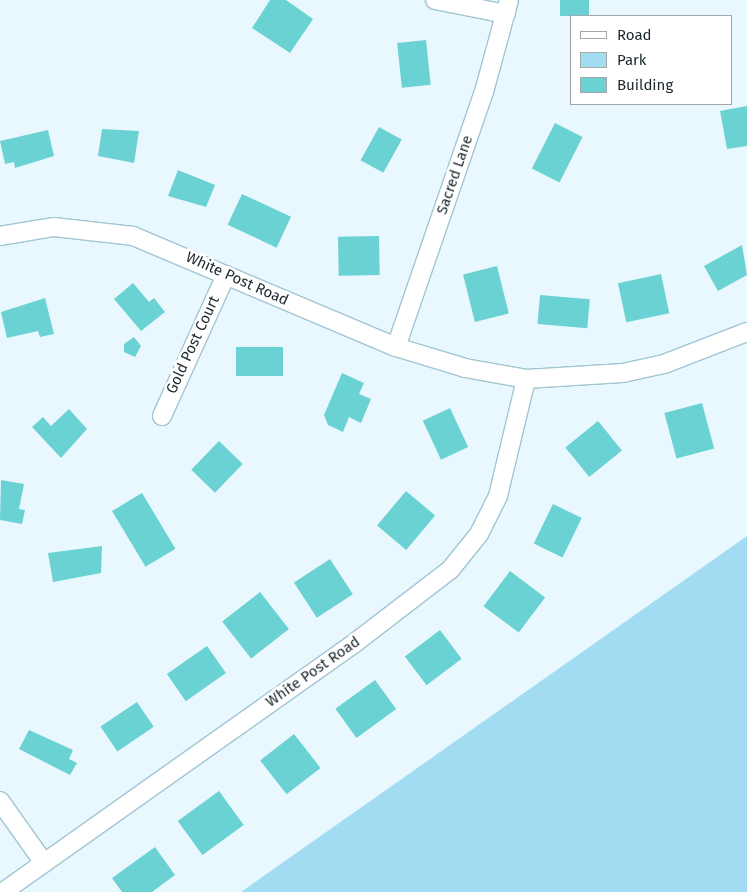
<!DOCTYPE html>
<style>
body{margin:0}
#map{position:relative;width:747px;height:892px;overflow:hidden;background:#e9f8fe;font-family:"Fira Sans",sans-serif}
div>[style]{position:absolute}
.green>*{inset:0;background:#a1dcf2}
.building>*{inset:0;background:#6bd2d3;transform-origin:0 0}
.roads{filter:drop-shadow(1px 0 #a1c5d3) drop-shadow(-1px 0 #a1c5d3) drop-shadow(0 1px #a1c5d3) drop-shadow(0 -1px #a1c5d3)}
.street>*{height:18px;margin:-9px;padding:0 9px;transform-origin:9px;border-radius:9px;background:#fff}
span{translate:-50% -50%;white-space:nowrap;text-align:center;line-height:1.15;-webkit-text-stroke:5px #fff;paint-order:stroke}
.street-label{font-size:15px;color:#1a282d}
.legend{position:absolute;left:570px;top:15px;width:162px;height:90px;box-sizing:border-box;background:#fff;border:1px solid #a3a9ab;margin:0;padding:6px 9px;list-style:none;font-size:15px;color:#1a282d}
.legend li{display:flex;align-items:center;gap:10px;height:25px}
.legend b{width:25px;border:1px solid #a3a9ab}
</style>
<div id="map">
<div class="green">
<div style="clip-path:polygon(747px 536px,747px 892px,241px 892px,514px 700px)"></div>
</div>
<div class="building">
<div style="clip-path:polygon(270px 0,286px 0,313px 19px,290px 53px,252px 28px)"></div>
<div style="left:560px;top:0;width:29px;height:16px"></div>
<div style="left:426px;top:40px;width:45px;height:29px;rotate:84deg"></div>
<div style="clip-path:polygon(747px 106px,747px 146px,727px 149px,720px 111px)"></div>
<div style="left:555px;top:123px;width:31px;height:51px;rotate:27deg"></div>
<div style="left:379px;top:127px;width:26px;height:38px;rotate:29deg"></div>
<div style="clip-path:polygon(102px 129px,139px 131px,134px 163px,98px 156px)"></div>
<div style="clip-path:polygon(48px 130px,54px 156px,15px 168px,14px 162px,5px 164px,0 141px)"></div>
<div style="clip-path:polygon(178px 170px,215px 185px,206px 207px,168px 196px)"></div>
<div style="left:242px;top:194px;width:54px;height:34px;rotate:25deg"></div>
<div style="left:379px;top:236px;width:39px;height:41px;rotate:89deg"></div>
<div style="clip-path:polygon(742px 245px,747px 275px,718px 291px,704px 266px)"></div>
<div style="left:497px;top:266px;width:49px;height:35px;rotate:76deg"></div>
<div style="left:661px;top:274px;width:40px;height:44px;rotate:78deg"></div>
<div style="clip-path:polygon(133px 283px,149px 302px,154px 298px,165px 312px,141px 331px,114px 299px)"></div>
<div style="left:540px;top:295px;width:50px;height:29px;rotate:5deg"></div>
<div style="clip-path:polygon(45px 298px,54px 334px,40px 337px,38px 331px,7px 338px,1px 312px)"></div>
<div style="clip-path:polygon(134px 337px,141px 346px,135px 357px,124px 352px,124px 344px)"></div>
<div style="left:283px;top:347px;width:29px;height:47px;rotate:90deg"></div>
<div style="clip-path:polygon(342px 373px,364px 383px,359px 394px,371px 399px,361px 423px,349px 417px,343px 432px,328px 425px,324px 415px)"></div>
<div style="left:702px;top:403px;width:47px;height:39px;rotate:75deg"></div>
<div style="left:450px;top:408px;width:43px;height:30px;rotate:65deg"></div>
<div style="clip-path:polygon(69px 409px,87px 429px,61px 458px,32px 427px,43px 417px,51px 426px)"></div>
<div style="left:598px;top:421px;width:38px;height:42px;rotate:51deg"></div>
<div style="left:219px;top:441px;width:33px;height:40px;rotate:44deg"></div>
<div style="clip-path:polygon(1px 480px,24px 484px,19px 509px,25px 510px,22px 524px,0 520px)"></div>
<div style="left:406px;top:491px;width:38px;height:45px;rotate:40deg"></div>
<div style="left:142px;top:493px;width:65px;height:35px;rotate:59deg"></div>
<div style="left:553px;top:504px;width:32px;height:44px;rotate:26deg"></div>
<div style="clip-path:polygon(102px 546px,101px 573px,53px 582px,48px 553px)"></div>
<div style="left:330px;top:559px;width:42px;height:43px;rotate:57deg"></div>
<div style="left:510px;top:571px;width:44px;height:44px;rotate:37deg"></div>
<div style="left:260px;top:592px;width:47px;height:48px;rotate:52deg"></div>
<div style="left:440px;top:630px;width:36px;height:44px;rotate:53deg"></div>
<div style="left:207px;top:646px;width:33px;height:49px;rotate:55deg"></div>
<div style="left:375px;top:680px;width:36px;height:49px;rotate:54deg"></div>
<div style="left:137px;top:702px;width:30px;height:44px;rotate:56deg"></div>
<div style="clip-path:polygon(29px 730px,73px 750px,69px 759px,77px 763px,70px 775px,19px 749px)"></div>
<div style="left:294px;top:734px;width:43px;height:43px;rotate:52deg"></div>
<div style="left:219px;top:791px;width:42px;height:51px;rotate:54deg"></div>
<div style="clip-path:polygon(155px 847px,175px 875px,152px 892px,122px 892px,112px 878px)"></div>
</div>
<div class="roads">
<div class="street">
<div style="left:435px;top:0;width:72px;rotate:11.2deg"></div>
<div style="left:0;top:236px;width:55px;rotate:-9.5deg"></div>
<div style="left:54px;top:227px;width:80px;rotate:6.5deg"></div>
<div style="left:133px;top:236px;width:285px;rotate:22.9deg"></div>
<div style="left:396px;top:347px;width:72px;rotate:16.9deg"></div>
<div style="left:465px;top:368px;width:62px;rotate:10.2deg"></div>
<div style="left:526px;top:379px;width:97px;rotate:-3.5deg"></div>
<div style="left:623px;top:373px;width:42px;rotate:-12.4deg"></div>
<div style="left:664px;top:364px;width:89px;rotate:-21.1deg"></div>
<div style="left:396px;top:347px;width:270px;rotate:-71deg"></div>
<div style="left:484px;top:92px;width:95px;rotate:-74.8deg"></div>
<div style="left:162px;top:416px;width:155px;rotate:-65.6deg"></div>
<div style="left:0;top:801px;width:76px;rotate:54.6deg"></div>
<div style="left:3px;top:892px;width:433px;rotate:-35.3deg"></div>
<div style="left:356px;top:642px;width:118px;rotate:-37.5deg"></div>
<div style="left:450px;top:570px;width:46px;rotate:-51.1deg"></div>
<div style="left:479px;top:534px;width:42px;rotate:-63.4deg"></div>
<div style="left:498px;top:496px;width:120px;rotate:-76.5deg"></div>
</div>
</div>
<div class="street-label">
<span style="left:455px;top:175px;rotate:-71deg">Sacred Lane</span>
<span style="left:237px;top:279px;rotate:24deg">White Post Road</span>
<span style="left:193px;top:345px;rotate:-65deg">Gold Post Court</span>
<span style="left:313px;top:672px;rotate:-35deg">White Post Road</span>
</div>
<ul class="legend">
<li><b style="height:6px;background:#fff"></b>Road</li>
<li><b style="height:14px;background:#a1dcf2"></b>Park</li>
<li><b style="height:14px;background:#6bd2d3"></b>Building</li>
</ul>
</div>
